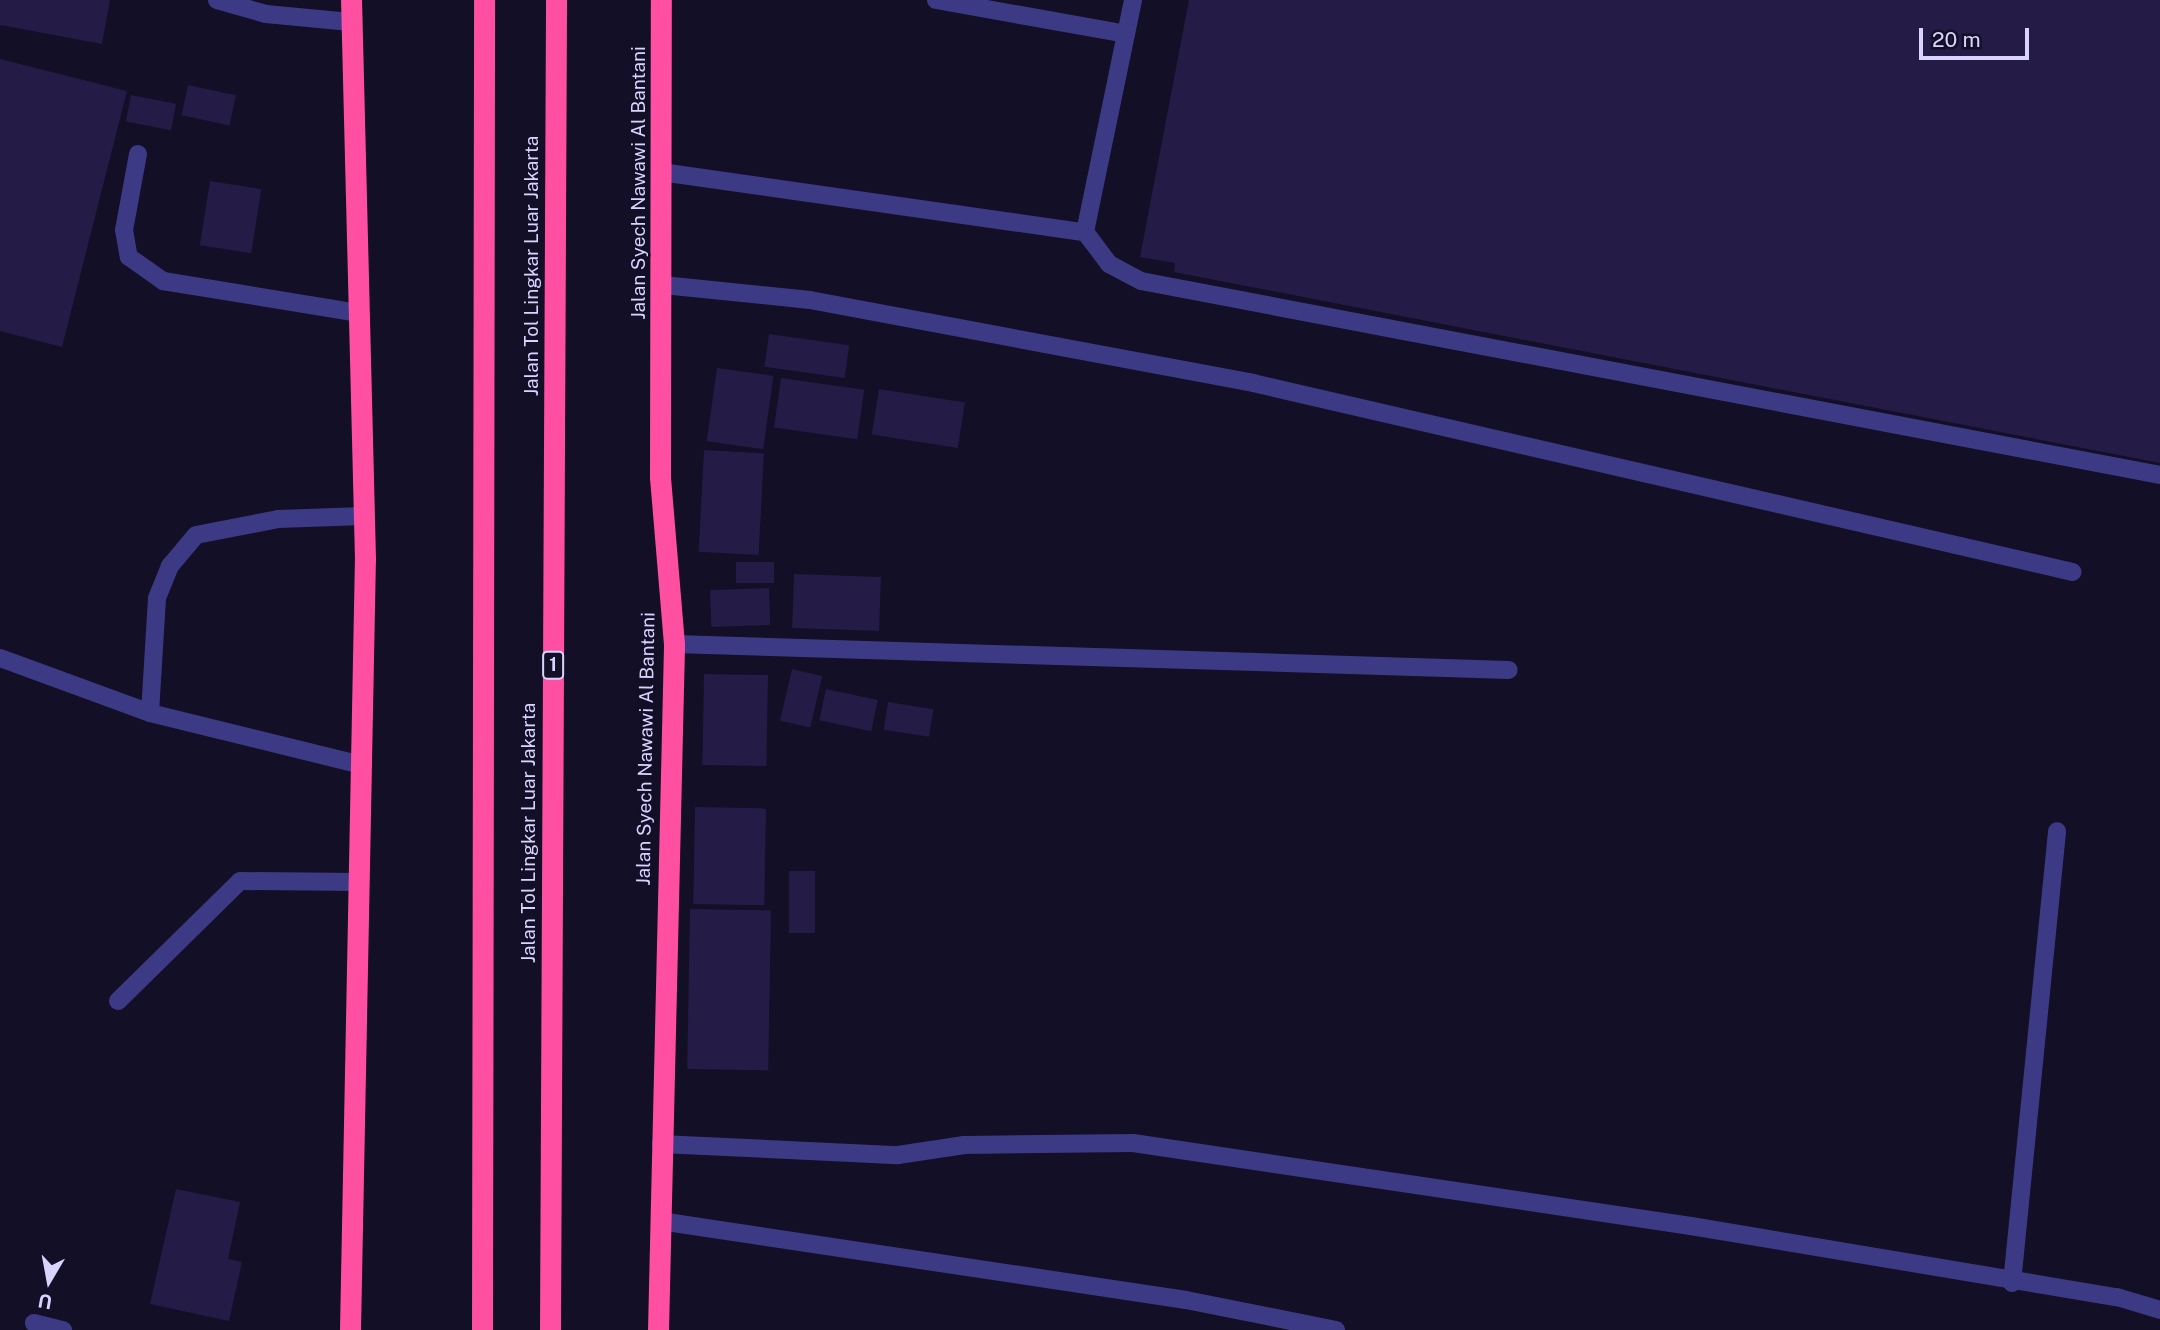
<!DOCTYPE html>
<style>
body{margin:0}
#map{position:relative;width:2160px;height:1330px;overflow:hidden;background:#130f26;font-family:"Public Sans",sans-serif}
div>[style]{position:absolute}
.building>*{inset:0;background:#241b47;transform-origin:0 0}
.minor>*{height:18px;margin:-9px;padding:0 9px;transform-origin:9px;border-radius:9px;background:#3d3a85}
.highway>*{height:21px;margin:-10.5px;padding:0 10.5px;transform-origin:10.5px;border-radius:10.5px;background:#ff4fa3}
span{translate:-50% -50%;white-space:nowrap;text-align:center;line-height:1.15;-webkit-text-stroke:5px #130f26;paint-order:stroke}
.shield-label span{padding:2px 5px;background:#130f26;border:2px solid;border-radius:5px;-webkit-text-stroke-width:0}
.shield-label{font-size:18px;color:#d9d4ff;font-weight:700}
.street-label{font-size:19px;color:#d9d4ff}
.north{position:absolute;left:14px;top:1246px;width:70px;height:70px;-webkit-text-stroke:5px #130f26;paint-order:stroke;rotate:190deg;font-size:19px;font-weight:700;line-height:28px;text-align:center;color:#d9d4ff}
.north::after{content:'';display:block;margin:auto;width:24px;height:32px;background:#d9d4ff;clip-path:polygon(50% 0,100% 100%,50% 72%,0 100%)}
.scale{position:absolute;left:1919px;top:28px;width:110px;height:32px;box-sizing:border-box;border:4px solid #d9d4ff;border-top:0;padding-left:9px;font-size:21px;line-height:24px;white-space:nowrap;color:#d9d4ff;-webkit-text-stroke:5px #130f26;paint-order:stroke}
</style>
<div id="map">
<div class="building">
<div style="clip-path:polygon(0 0,110px 0,102px 44px,0 25px)"></div>
<div style="clip-path:polygon(1189px 0,2160px 0,2160px 463px,1174px 272px,1175px 263px,1140px 257px)"></div>
<div style="clip-path:polygon(0 59px,127px 91px,62px 347px,0 331px)"></div>
<div style="left:188px;top:85px;width:49px;height:31px;rotate:12deg"></div>
<div style="left:131px;top:95px;width:46px;height:27px;rotate:11deg"></div>
<div style="left:210px;top:181px;width:52px;height:65px;rotate:9deg"></div>
<div style="left:769px;top:334px;width:81px;height:33px;rotate:8deg"></div>
<div style="left:717px;top:368px;width:57px;height:74px;rotate:8deg"></div>
<div style="left:781px;top:378px;width:84px;height:50px;rotate:8deg"></div>
<div style="left:879px;top:389px;width:87px;height:46px;rotate:9deg"></div>
<div style="left:704px;top:450px;width:60px;height:102px;rotate:3deg"></div>
<div style="left:736px;top:562px;width:38px;height:21px"></div>
<div style="left:794px;top:574px;width:87px;height:54px;rotate:2deg"></div>
<div style="left:769px;top:588px;width:37px;height:59px;rotate:88deg"></div>
<div style="left:792px;top:669px;width:31px;height:53px;rotate:13deg"></div>
<div style="left:704px;top:674px;width:64px;height:91px;rotate:1deg"></div>
<div style="left:826px;top:689px;width:53px;height:32px;rotate:12deg"></div>
<div style="left:888px;top:702px;width:46px;height:28px;rotate:9deg"></div>
<div style="left:695px;top:807px;width:71px;height:97px;rotate:1deg"></div>
<div style="left:789px;top:871px;width:26px;height:62px"></div>
<div style="left:690px;top:909px;width:81px;height:160px;rotate:1deg"></div>
<div style="clip-path:polygon(176px 1189px,240px 1202px,228px 1259px,242px 1262px,229px 1321px,150px 1304px)"></div>
</div>
<div class="minor">
<div style="left:217px;top:0;width:51px;rotate:15.9deg"></div>
<div style="left:266px;top:14px;width:85px;rotate:5.4deg"></div>
<div style="left:936px;top:0;width:193px;rotate:10.1deg"></div>
<div style="left:138px;top:154px;width:77px;rotate:100.4deg"></div>
<div style="left:124px;top:230px;width:27px;rotate:80deg"></div>
<div style="left:129px;top:257px;width:42px;rotate:35.2deg"></div>
<div style="left:163px;top:281px;width:199px;rotate:9.3deg"></div>
<div style="left:661px;top:172px;width:428px;rotate:8.1deg"></div>
<div style="left:1085px;top:232px;width:40px;rotate:53deg"></div>
<div style="left:1109px;top:264px;width:36px;rotate:28deg"></div>
<div style="left:1141px;top:281px;width:1037px;rotate:10.78deg"></div>
<div style="left:1085px;top:232px;width:237px;rotate:-78.3deg"></div>
<div style="left:663px;top:285px;width:148px;rotate:5.8deg"></div>
<div style="left:810px;top:300px;width:451px;rotate:10.6deg"></div>
<div style="left:1253px;top:383px;width:841px;rotate:12.98deg"></div>
<div style="left:674px;top:644px;width:835px;rotate:1.78deg"></div>
<div style="left:0;top:658px;width:160px;rotate:20.1deg"></div>
<div style="left:150px;top:713px;width:217px;rotate:13.8deg"></div>
<div style="left:150px;top:713px;width:115px;rotate:-86.5deg"></div>
<div style="left:157px;top:598px;width:35px;rotate:-68deg"></div>
<div style="left:170px;top:566px;width:40px;rotate:-50deg"></div>
<div style="left:196px;top:535px;width:84px;rotate:-11deg"></div>
<div style="left:278px;top:519px;width:86px;rotate:-2deg"></div>
<div style="left:118px;top:1001px;width:171px;rotate:-44.5deg"></div>
<div style="left:240px;top:881px;width:119px;rotate:0.5deg"></div>
<div style="left:661px;top:1144px;width:237px;rotate:2.7deg"></div>
<div style="left:898px;top:1155px;width:67px;rotate:-8.6deg"></div>
<div style="left:964px;top:1145px;width:169px;rotate:-0.7deg"></div>
<div style="left:1133px;top:1143px;width:564px;rotate:8.46deg"></div>
<div style="left:1691px;top:1226px;width:432px;rotate:9.5deg"></div>
<div style="left:2117px;top:1297px;width:45px;rotate:16.8deg"></div>
<div style="left:660px;top:1221px;width:532px;rotate:8.54deg"></div>
<div style="left:1186px;top:1300px;width:153px;rotate:11.3deg"></div>
<div style="left:2012px;top:1283px;width:454px;rotate:-84.3deg"></div>
<div style="left:34px;top:1323px;width:30px;rotate:14deg"></div>
</div>
<div class="highway">
<div style="left:350px;top:1330px;width:771px;rotate:-88.89deg"></div>
<div style="left:365px;top:559px;width:559px;rotate:-91.43deg"></div>
<div style="left:482px;top:1330px;width:1330px;rotate:-89.91deg"></div>
<div style="left:550px;top:1330px;width:1330px;rotate:-89.74deg"></div>
<div style="left:658px;top:1330px;width:686px;rotate:-88.66deg"></div>
<div style="left:674px;top:644px;width:168px;rotate:-94.8deg"></div>
<div style="left:660px;top:477px;width:477px;rotate:-89.9deg"></div>
</div>
<div class="shield-label">
<span style="left:553px;top:665px">1</span>
</div>
<div class="street-label">
<span style="left:639px;top:183px;rotate:-90deg">Jalan Syech Nawawi Al Bantani</span>
<span style="left:532px;top:266px;rotate:-90deg">Jalan Tol Lingkar Luar Jakarta</span>
<span style="left:646px;top:749px;rotate:-89deg">Jalan Syech Nawawi Al Bantani</span>
<span style="left:529px;top:833px;rotate:-90deg">Jalan Tol Lingkar Luar Jakarta</span>
</div>
<div class="north">U</div>
<div class="scale">20 m</div>
</div>
